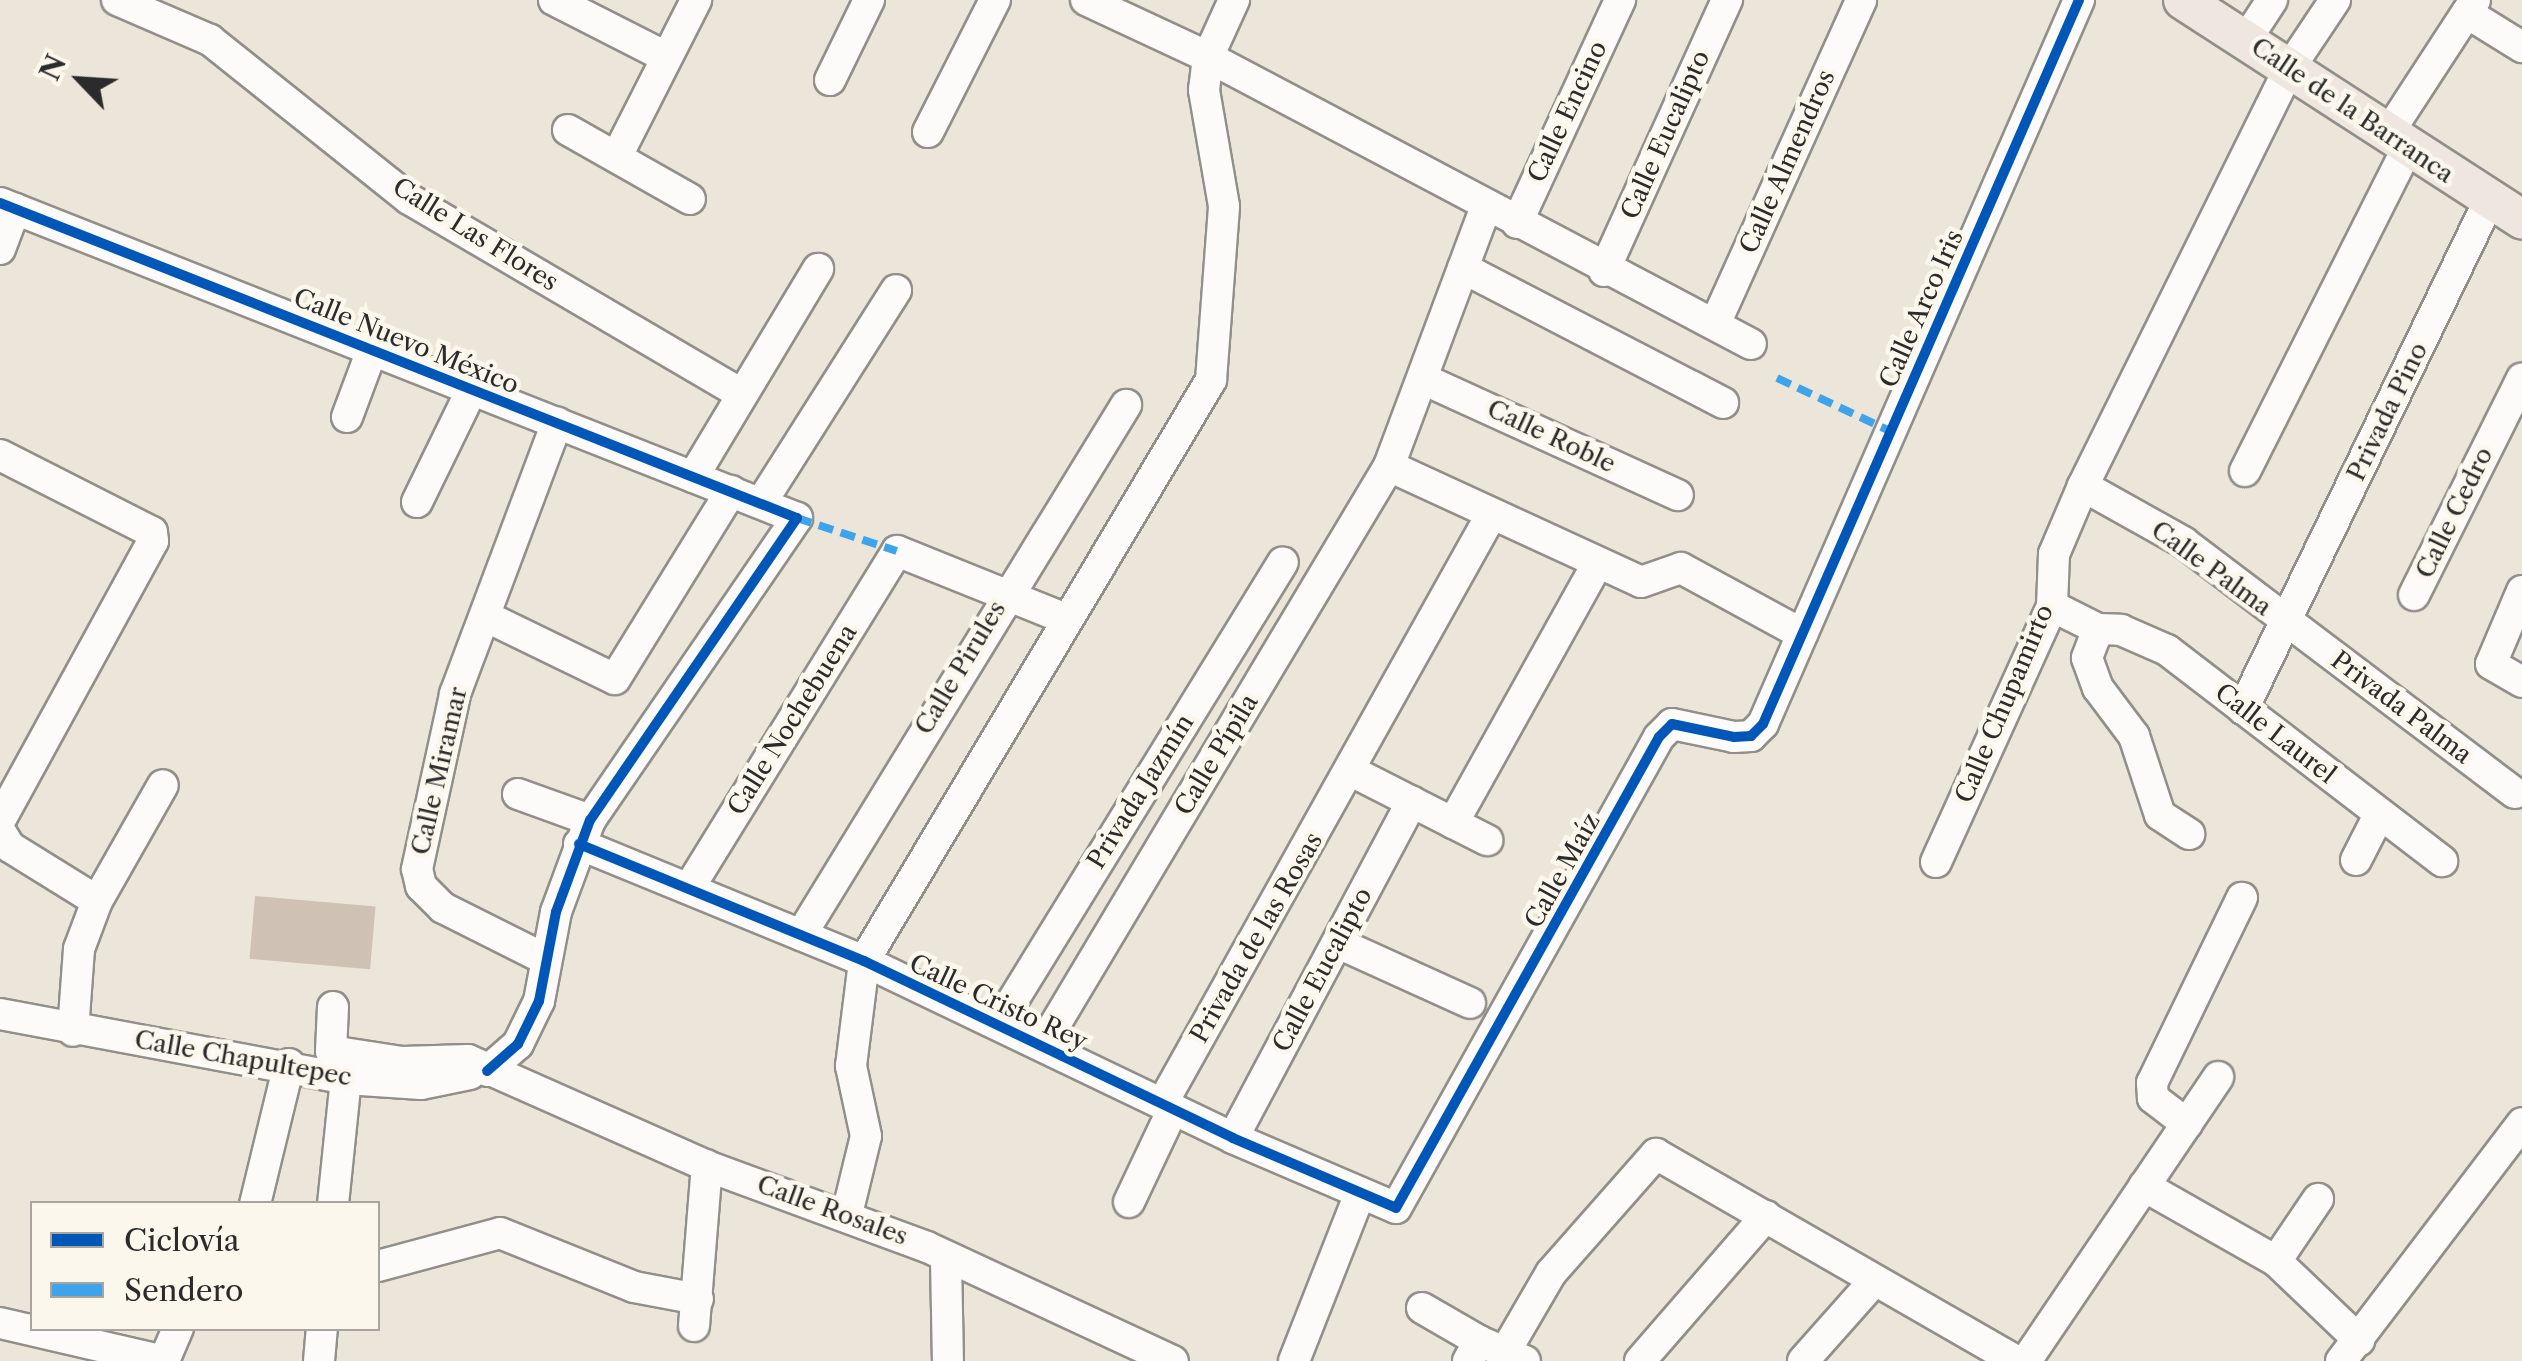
<!DOCTYPE html>
<meta charset="utf-8">
<style>
body{margin:0}
#map{position:relative;width:2522px;height:1361px;overflow:hidden;background:#ece6da;font-family:"Libre Caslon Text",serif}
div>[style]{position:absolute}
.building>*{inset:0;background:#d0c1b5;transform-origin:0 0}
.roads{filter:drop-shadow(2px 0 #918f89) drop-shadow(-2px 0 #918f89) drop-shadow(0 2px #918f89) drop-shadow(0 -2px #918f89)}
.minor>*{height:30px;margin:-15px;padding:0 15px;transform-origin:15px;border-radius:15px;background:#fcfbf9}
.major>*{height:38px;margin:-19px;padding:0 19px;transform-origin:19px;border-radius:19px;background:#efe6df}
.quiet>*{height:8px;margin-top:-4px;transform-origin:0;background:repeating-linear-gradient(90deg,#3ea3eb 0 15px,transparent 0 23px)}
.cycleway>*{height:10px;margin:-5px;padding:0 5px;transform-origin:5px;border-radius:5px;background:#0057b8}
span{translate:-50% -50%;white-space:nowrap;text-align:center;line-height:1.15;-webkit-text-stroke:9px #fbf7ec;paint-order:stroke}
.street-label{font-size:25px;color:#2b2b2b}
.legend{position:absolute;left:30px;top:1201px;width:350px;height:130px;box-sizing:border-box;background:#fbf7ec;border:2px solid #a8a59f;margin:0;padding:12px 18px;list-style:none;font-size:30px;color:#2b2b2b}
.legend li{display:flex;align-items:center;gap:20px;height:50px}
.legend b{width:50px;border:2px solid #a8a59f}
.north{position:absolute;left:30px;top:30px;width:100px;height:100px;-webkit-text-stroke:8px #fbf7ec;paint-order:stroke;rotate:295deg;font-size:28px;font-weight:700;line-height:40px;text-align:center;color:#2b2b2b}
.north::after{content:'';display:block;margin:auto;width:35px;height:45px;background:#2b2b2b;clip-path:polygon(50% 0,100% 100%,50% 72%,0 100%)}
</style>
<div id="map">
<div class="building">
<div style="left:255px;top:896px;width:121px;height:63px;rotate:5deg"></div>
</div>
<div class="roads">
<div class="minor">
<div style="left:117px;top:0;width:101px;rotate:23.3deg"></div>
<div style="left:210px;top:40px;width:255px;rotate:38.6deg"></div>
<div style="left:409px;top:199px;width:385px;rotate:30.4deg"></div>
<div style="left:554px;top:0;width:126px;rotate:27deg"></div>
<div style="left:1086px;top:0;width:135px;rotate:25deg"></div>
<div style="left:1208px;top:57px;width:614px;rotate:27.86deg"></div>
<div style="left:2467px;top:13px;width:65px;rotate:31.7deg"></div>
<div style="left:2246px;top:40px;width:48px;rotate:-57deg"></div>
<div style="left:830px;top:80px;width:89px;rotate:-64deg"></div>
<div style="left:568px;top:130px;width:140px;rotate:29.5deg"></div>
<div style="left:928px;top:132px;width:148px;rotate:-63.1deg"></div>
<div style="left:2387px;top:135px;width:161px;rotate:-56.9deg"></div>
<div style="left:617px;top:156px;width:175px;rotate:-63.1deg"></div>
<div style="left:0;top:203px;width:857px;rotate:21.57deg"></div>
<div style="left:797px;top:518px;width:366px;rotate:124.4deg"></div>
<div style="left:590px;top:820px;width:98px;rotate:110.3deg"></div>
<div style="left:556px;top:912px;width:91px;rotate:100.8deg"></div>
<div style="left:539px;top:1001px;width:48px;rotate:116deg"></div>
<div style="left:518px;top:1044px;width:41px;rotate:138.9deg"></div>
<div style="left:1517px;top:223px;width:246px;rotate:-65.2deg"></div>
<div style="left:0;top:249px;width:43px;rotate:-69.4deg"></div>
<div style="left:1463px;top:268px;width:293px;rotate:27.4deg"></div>
<div style="left:1604px;top:271px;width:298px;rotate:-65.6deg"></div>
<div style="left:1715px;top:324px;width:355px;rotate:-65.7deg"></div>
<div style="left:1423px;top:379px;width:280px;rotate:24.5deg"></div>
<div style="left:347px;top:417px;width:72px;rotate:-69.5deg"></div>
<div style="left:0;top:455px;width:170px;rotate:26.9deg"></div>
<div style="left:152px;top:532px;width:9px;rotate:84deg"></div>
<div style="left:153px;top:541px;width:319px;rotate:118.7deg"></div>
<div style="left:1389px;top:466px;width:277px;rotate:24.7deg"></div>
<div style="left:1641px;top:582px;width:42px;rotate:-19.3deg"></div>
<div style="left:1681px;top:568px;width:138px;rotate:28.6deg"></div>
<div style="left:2245px;top:471px;width:360px;rotate:-63.3deg"></div>
<div style="left:693px;top:477px;width:243px;rotate:-59deg"></div>
<div style="left:2083px;top:486px;width:115px;rotate:29.2deg"></div>
<div style="left:2183px;top:542px;width:416px;rotate:37.1deg"></div>
<div style="left:417px;top:502px;width:126px;rotate:-64deg"></div>
<div style="left:761px;top:503px;width:252px;rotate:-57.6deg"></div>
<div style="left:2522px;top:591px;width:79px;rotate:113deg"></div>
<div style="left:2491px;top:664px;width:36px;rotate:30deg"></div>
<div style="left:2414px;top:595px;width:242px;rotate:-63.5deg"></div>
<div style="left:2052px;top:606px;width:51px;rotate:26.6deg"></div>
<div style="left:2098px;top:629px;width:31px;rotate:111deg"></div>
<div style="left:2087px;top:658px;width:32px;rotate:70deg"></div>
<div style="left:2098px;top:688px;width:60px;rotate:53.1deg"></div>
<div style="left:2134px;top:736px;width:83px;rotate:71.8deg"></div>
<div style="left:2160px;top:815px;width:35px;rotate:33deg"></div>
<div style="left:485px;top:616px;width:144px;rotate:25.9deg"></div>
<div style="left:615px;top:679px;width:221px;rotate:-58.3deg"></div>
<div style="left:2098px;top:629px;width:23px;rotate:2deg"></div>
<div style="left:2121px;top:630px;width:50px;rotate:23.5deg"></div>
<div style="left:2167px;top:650px;width:347px;rotate:37.5deg"></div>
<div style="left:2243px;top:709px;width:564px;rotate:-64.16deg"></div>
<div style="left:1351px;top:771px;width:153px;rotate:26.9deg"></div>
<div style="left:518px;top:794px;width:77px;rotate:19.9deg"></div>
<div style="left:1453px;top:823px;width:296px;rotate:-60.9deg"></div>
<div style="left:0;top:831px;width:19px;rotate:58deg"></div>
<div style="left:10px;top:847px;width:102px;rotate:31.8deg"></div>
<div style="left:97px;top:901px;width:51px;rotate:110.6deg"></div>
<div style="left:79px;top:949px;width:82px;rotate:94.2deg"></div>
<div style="left:579px;top:844px;width:308px;rotate:22.3deg"></div>
<div style="left:864px;top:961px;width:409px;rotate:25.6deg"></div>
<div style="left:1233px;top:1138px;width:177px;rotate:23.2deg"></div>
<div style="left:1396px;top:1208px;width:539px;rotate:-60.82deg"></div>
<div style="left:1659px;top:737px;width:18px;rotate:-45deg"></div>
<div style="left:1672px;top:724px;width:63px;rotate:11.8deg"></div>
<div style="left:1734px;top:737px;width:17px;rotate:-3deg"></div>
<div style="left:1751px;top:736px;width:17px;rotate:-45deg"></div>
<div style="left:1763px;top:724px;width:790px;rotate:-66.42deg"></div>
<div style="left:2356px;top:860px;width:51px;rotate:-62.9deg"></div>
<div style="left:1936px;top:862px;width:281px;rotate:-65.6deg"></div>
<div style="left:2052px;top:606px;width:52px;rotate:-87.8deg"></div>
<div style="left:2054px;top:554px;width:74px;rotate:-66.9deg"></div>
<div style="left:2083px;top:486px;width:465px;rotate:-63.7deg"></div>
<div style="left:2289px;top:69px;width:83px;rotate:-56.3deg"></div>
<div style="left:689px;top:888px;width:396px;rotate:-58.3deg"></div>
<div style="left:897px;top:551px;width:180px;rotate:21.9deg"></div>
<div style="left:97px;top:901px;width:133px;rotate:-60.4deg"></div>
<div style="left:801px;top:935px;width:622px;rotate:-58.48deg"></div>
<div style="left:1338px;top:943px;width:145px;rotate:24.4deg"></div>
<div style="left:545px;top:959px;width:114px;rotate:-153.4deg"></div>
<div style="left:443px;top:908px;width:31px;rotate:-135deg"></div>
<div style="left:421px;top:886px;width:17px;rotate:-103deg"></div>
<div style="left:417px;top:869px;width:179px;rotate:-77.7deg"></div>
<div style="left:455px;top:694px;width:290px;rotate:-69.4deg"></div>
<div style="left:333px;top:1007px;width:44px;rotate:92.6deg"></div>
<div style="left:331px;top:1051px;width:72px;rotate:8.8deg"></div>
<div style="left:402px;top:1062px;width:66px;rotate:-1.7deg"></div>
<div style="left:468px;top:1060px;width:261px;rotate:23.9deg"></div>
<div style="left:707px;top:1166px;width:234px;rotate:20.2deg"></div>
<div style="left:927px;top:1247px;width:271px;rotate:24.9deg"></div>
<div style="left:0;top:1014px;width:352px;rotate:10.6deg"></div>
<div style="left:346px;top:1079px;width:75px;rotate:3.8deg"></div>
<div style="left:421px;top:1084px;width:50px;rotate:-11.5deg"></div>
<div style="left:999px;top:1023px;width:541px;rotate:-58.36deg"></div>
<div style="left:1044px;top:1043px;width:672px;rotate:-59.12deg"></div>
<div style="left:1389px;top:466px;width:278px;rotate:-69.5deg"></div>
<div style="left:1162px;top:1104px;width:672px;rotate:-60.8deg"></div>
<div style="left:2187px;top:1124px;width:43px;rotate:-142.6deg"></div>
<div style="left:2153px;top:1098px;width:15px;rotate:-94deg"></div>
<div style="left:2152px;top:1083px;width:206px;rotate:-64.1deg"></div>
<div style="left:1233px;top:1138px;width:381px;rotate:-62deg"></div>
<div style="left:2144px;top:1186px;width:152px;rotate:29.6deg"></div>
<div style="left:2276px;top:1261px;width:115px;rotate:43.6deg"></div>
<div style="left:1129px;top:1202px;width:103px;rotate:-64.7deg"></div>
<div style="left:255px;top:1204px;width:144px;rotate:-76.3deg"></div>
<div style="left:333px;top:1204px;width:126px;rotate:-84.1deg"></div>
<div style="left:847px;top:1214px;width:80px;rotate:-76.3deg"></div>
<div style="left:866px;top:1136px;width:72px;rotate:-102.1deg"></div>
<div style="left:851px;top:1066px;width:106px;rotate:-82.9deg"></div>
<div style="left:864px;top:961px;width:677px;rotate:-59.15deg"></div>
<div style="left:1211px;top:380px;width:174px;rotate:-85.7deg"></div>
<div style="left:1224px;top:206px;width:118px;rotate:-99.8deg"></div>
<div style="left:1204px;top:90px;width:33px;rotate:-83deg"></div>
<div style="left:1208px;top:57px;width:63px;rotate:-65.5deg"></div>
<div style="left:946px;top:1260px;width:101px;rotate:88.9deg"></div>
<div style="left:2276px;top:1261px;width:75px;rotate:-55.9deg"></div>
<div style="left:378px;top:1266px;width:126px;rotate:-15.1deg"></div>
<div style="left:500px;top:1233px;width:144px;rotate:21.9deg"></div>
<div style="left:634px;top:1287px;width:65px;rotate:10.6deg"></div>
<div style="left:1422px;top:1308px;width:66px;rotate:30.1deg"></div>
<div style="left:0;top:1323px;width:168px;rotate:13deg"></div>
<div style="left:164px;top:1361px;width:36px;rotate:-67deg"></div>
<div style="left:694px;top:1326px;width:161px;rotate:-85.4deg"></div>
<div style="left:1505px;top:1352px;width:91px;rotate:-59.8deg"></div>
<div style="left:1551px;top:1273px;width:159px;rotate:-48.6deg"></div>
<div style="left:1656px;top:1154px;width:415px;rotate:29.9deg"></div>
<div style="left:319px;top:1361px;width:33px;rotate:-85deg"></div>
<div style="left:1294px;top:1361px;width:177px;rotate:-68.5deg"></div>
<div style="left:1468px;top:1361px;width:23px;rotate:-61deg"></div>
<div style="left:1479px;top:1341px;width:50px;rotate:23.5deg"></div>
<div style="left:1640px;top:1361px;width:192px;rotate:-49deg"></div>
<div style="left:1803px;top:1361px;width:107px;rotate:-48.4deg"></div>
<div style="left:2026px;top:1361px;width:343px;rotate:-55.9deg"></div>
<div style="left:2341px;top:1361px;width:299px;rotate:-52.7deg"></div>
</div>
<div class="major">
<div style="left:2183px;top:0;width:404px;rotate:32.9deg"></div>
</div>
</div>
<div class="quiet">
<div style="left:1777px;top:378px;width:125px;rotate:25.1deg"></div>
<div style="left:797px;top:518px;width:105px;rotate:18.3deg"></div>
</div>
<div class="cycleway">
<div style="left:0;top:203px;width:857px;rotate:21.57deg"></div>
<div style="left:797px;top:518px;width:366px;rotate:124.4deg"></div>
<div style="left:590px;top:820px;width:98px;rotate:110.3deg"></div>
<div style="left:556px;top:912px;width:91px;rotate:100.8deg"></div>
<div style="left:539px;top:1001px;width:48px;rotate:116deg"></div>
<div style="left:518px;top:1044px;width:41px;rotate:138.9deg"></div>
<div style="left:579px;top:844px;width:308px;rotate:22.3deg"></div>
<div style="left:864px;top:961px;width:409px;rotate:25.6deg"></div>
<div style="left:1233px;top:1138px;width:177px;rotate:23.2deg"></div>
<div style="left:1396px;top:1208px;width:539px;rotate:-60.82deg"></div>
<div style="left:1659px;top:737px;width:18px;rotate:-45deg"></div>
<div style="left:1672px;top:724px;width:63px;rotate:11.8deg"></div>
<div style="left:1734px;top:737px;width:17px;rotate:-3deg"></div>
<div style="left:1751px;top:736px;width:17px;rotate:-45deg"></div>
<div style="left:1763px;top:724px;width:790px;rotate:-66.42deg"></div>
</div>
<div class="street-label">
<span style="left:2352px;top:111px;rotate:34deg">Calle de la Barranca</span>
<span style="left:1568px;top:112px;rotate:-65deg">Calle Encino</span>
<span style="left:1666px;top:135px;rotate:-66deg">Calle Eucalipto</span>
<span style="left:1788px;top:162px;rotate:-66deg">Calle Almendros</span>
<span style="left:475px;top:235px;rotate:32deg">Calle Las Flores</span>
<span style="left:1922px;top:309px;rotate:-66deg">Calle Arco Iris</span>
<span style="left:406px;top:342px;rotate:22deg">Calle Nuevo México</span>
<span style="left:2388px;top:412px;rotate:-64deg">Privada Pino</span>
<span style="left:1551px;top:437px;rotate:25deg">Calle Roble</span>
<span style="left:2455px;top:513px;rotate:-64deg">Calle Cedro</span>
<span style="left:2211px;top:569px;rotate:36deg">Calle Palma</span>
<span style="left:961px;top:668px;rotate:-59deg">Calle Pirules</span>
<span style="left:2005px;top:704px;rotate:-67deg">Calle Chupamirto</span>
<span style="left:2401px;top:708px;rotate:37deg">Privada Palma</span>
<span style="left:793px;top:720px;rotate:-58deg">Calle Nochebuena</span>
<span style="left:2275px;top:734px;rotate:38deg">Calle Laurel</span>
<span style="left:1217px;top:755px;rotate:-59deg">Calle Pípila</span>
<span style="left:440px;top:771px;rotate:-77deg">Calle Miramar</span>
<span style="left:1141px;top:792px;rotate:-58deg">Privada Jazmín</span>
<span style="left:1563px;top:871px;rotate:-61deg">Calle Maíz</span>
<span style="left:1257px;top:938px;rotate:-60deg">Privada de las Rosas</span>
<span style="left:1323px;top:970px;rotate:-62deg">Calle Eucalipto</span>
<span style="left:998px;top:1003px;rotate:25deg">Calle Cristo Rey</span>
<span style="left:243px;top:1059px;rotate:10deg">Calle Chapultepec</span>
<span style="left:832px;top:1211px;rotate:20deg">Calle Rosales</span>
</div>
<ul class="legend">
<li><b style="height:12px;background:#0057b8"></b>Ciclovía</li>
<li><b style="height:12px;background:#3ea3eb"></b>Sendero</li>
</ul>
<div class="north">N</div>
</div>
